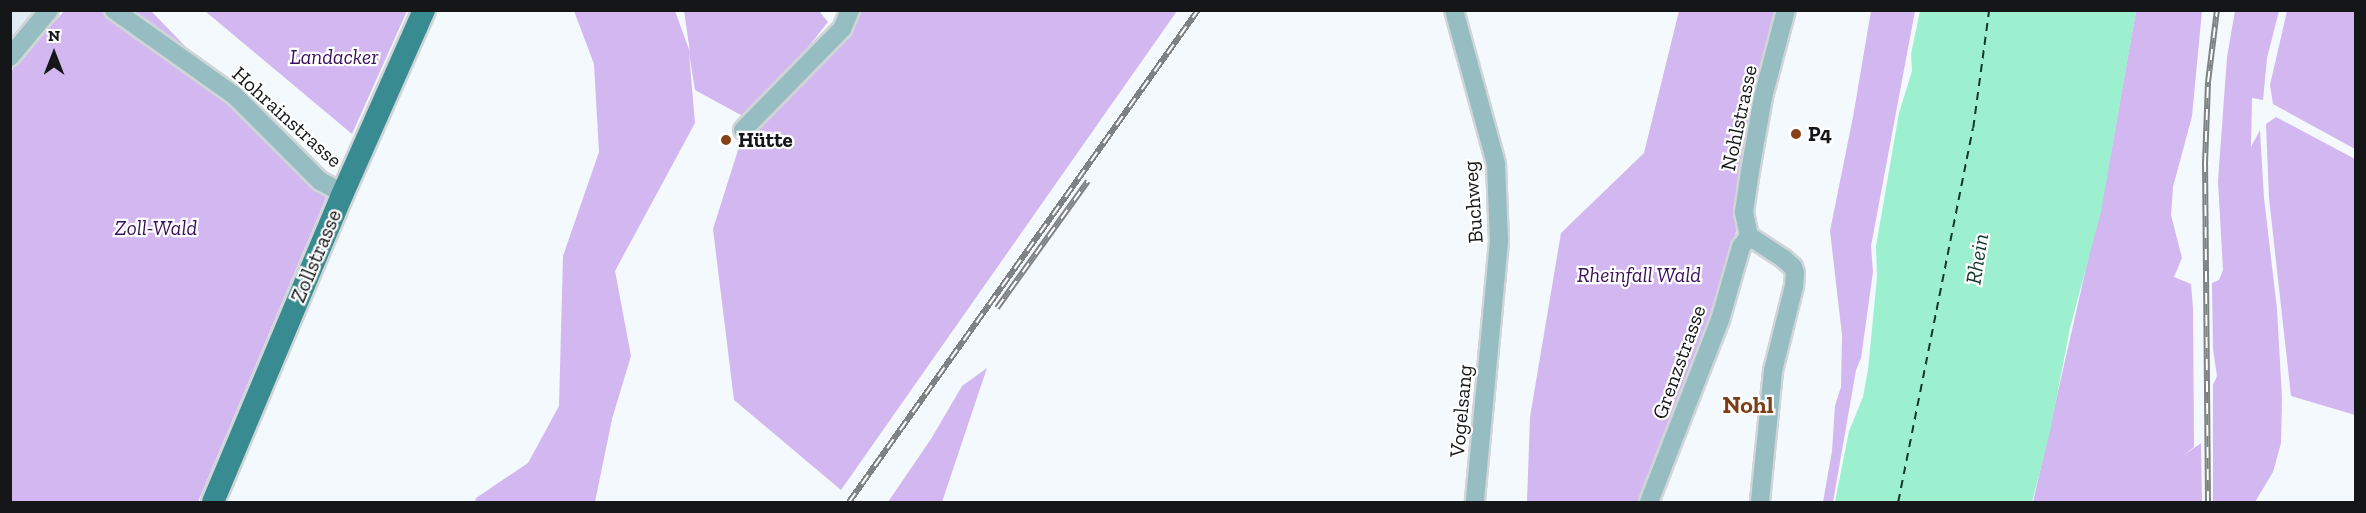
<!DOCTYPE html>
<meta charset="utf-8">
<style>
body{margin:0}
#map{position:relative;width:2366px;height:513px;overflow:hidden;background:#f4f9fd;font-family:"Zilla Slab",serif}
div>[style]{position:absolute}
.built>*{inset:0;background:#e0ecf4}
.green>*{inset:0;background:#d2b7f0}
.water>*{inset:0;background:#9cf0d0}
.ferry>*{height:1.5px;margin-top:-0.75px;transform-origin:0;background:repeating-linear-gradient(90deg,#12382b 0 8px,transparent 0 14px)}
.roads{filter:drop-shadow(2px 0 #d0d5d8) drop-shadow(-2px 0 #d0d5d8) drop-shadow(0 2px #d0d5d8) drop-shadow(0 -2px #d0d5d8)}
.minor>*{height:18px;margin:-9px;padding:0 9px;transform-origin:9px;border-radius:9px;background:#96bdc1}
.major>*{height:22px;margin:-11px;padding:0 11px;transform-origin:11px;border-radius:11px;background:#378b91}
.rail>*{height:6px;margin-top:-3px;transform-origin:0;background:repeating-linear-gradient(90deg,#fff 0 11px,#7e8284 0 22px);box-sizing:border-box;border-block:2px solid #7e8284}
.dots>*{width:16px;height:16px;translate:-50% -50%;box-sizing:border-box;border:3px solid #fff;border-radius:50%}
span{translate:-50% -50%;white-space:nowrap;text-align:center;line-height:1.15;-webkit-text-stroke:4.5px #fff;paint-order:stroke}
.park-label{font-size:21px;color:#3b105a;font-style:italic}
.street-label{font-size:21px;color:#141617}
.poi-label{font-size:21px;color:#141617;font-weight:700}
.left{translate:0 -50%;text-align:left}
.water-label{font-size:22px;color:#12382b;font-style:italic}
.quarter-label{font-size:24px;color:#7c3e17;font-weight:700}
.frame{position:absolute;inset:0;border:12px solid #141617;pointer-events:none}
.north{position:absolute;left:24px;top:24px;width:60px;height:60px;-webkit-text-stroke:4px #fff;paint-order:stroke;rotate:0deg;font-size:16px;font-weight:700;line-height:24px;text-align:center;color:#141617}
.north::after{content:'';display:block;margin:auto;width:21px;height:27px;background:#141617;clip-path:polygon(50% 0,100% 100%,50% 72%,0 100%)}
</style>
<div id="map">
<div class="built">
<div style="clip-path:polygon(11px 11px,40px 11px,11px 52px)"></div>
</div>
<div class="green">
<div style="clip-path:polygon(64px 11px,151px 11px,328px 193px,198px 502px,11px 502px,11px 71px)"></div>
<div style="clip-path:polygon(205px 11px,407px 11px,352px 134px)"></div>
<div style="clip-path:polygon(574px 11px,675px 11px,690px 52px,684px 11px,819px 11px,828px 22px,750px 120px,695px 90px,689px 53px,695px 123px,615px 271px,631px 356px,612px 419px,595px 502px,475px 502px,476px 498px,528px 463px,559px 406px,563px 256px,599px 152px,594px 64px)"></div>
<div style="clip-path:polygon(860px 11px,1177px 11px,841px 490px,734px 400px,713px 229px,738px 150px,764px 112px,807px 76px,851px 33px)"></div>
<div style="clip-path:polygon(1679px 11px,1780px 11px,1727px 276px,1642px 502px,1527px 502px,1530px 417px,1561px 233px,1644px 153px)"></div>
<div style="clip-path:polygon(1871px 11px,1915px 11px,1871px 246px,1873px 272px,1861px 358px,1856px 370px,1833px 502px,1823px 502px,1832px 451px,1835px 406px,1841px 387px,1842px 335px,1830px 231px,1853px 117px)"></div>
<div style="clip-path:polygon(2136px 11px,2202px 11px,2192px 116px,2173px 187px,2171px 215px,2182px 258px,2174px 277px,2191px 284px,2193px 308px,2194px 447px,2183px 456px,2201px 443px,2202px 502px,2033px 502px,2106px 180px)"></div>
<div style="clip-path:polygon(2235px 11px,2279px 11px,2267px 58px,2263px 100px,2252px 98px,2251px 147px,2260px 130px,2264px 198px,2277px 309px,2282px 398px,2281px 443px,2273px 472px,2255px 502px,2213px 502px,2213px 385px,2217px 376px,2213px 349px,2212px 283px,2219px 280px,2223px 270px,2218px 181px,2227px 57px)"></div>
<div style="clip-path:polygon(2287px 11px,2355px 11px,2355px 149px,2273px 104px,2270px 85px)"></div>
<div style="clip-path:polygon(2276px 117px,2355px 159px,2355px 415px,2291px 396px,2269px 198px,2266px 124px)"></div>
<div style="clip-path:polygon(987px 368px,942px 502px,888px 502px,931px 439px,962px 386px)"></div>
</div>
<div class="water">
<div style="clip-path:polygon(1920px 11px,2136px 11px,2101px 212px,2070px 328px,2050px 432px,2032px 502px,1835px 502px,1849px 431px,1863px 397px,1868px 370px,1877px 277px,1876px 246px,1899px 113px,1912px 71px,1911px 54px)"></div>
</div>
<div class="ferry">
<div style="left:1898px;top:502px;width:381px;rotate:-78.7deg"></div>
<div style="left:1973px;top:128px;width:119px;rotate:-82.3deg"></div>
</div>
<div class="roads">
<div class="minor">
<div style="left:114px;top:10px;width:148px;rotate:35.4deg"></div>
<div style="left:235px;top:96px;width:120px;rotate:45deg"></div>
<div style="left:320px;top:181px;width:26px;rotate:28deg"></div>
<div style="left:1454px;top:10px;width:160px;rotate:74.7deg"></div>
<div style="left:1496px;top:164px;width:77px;rotate:87.8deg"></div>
<div style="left:1499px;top:241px;width:262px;rotate:95.3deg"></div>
<div style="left:10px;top:57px;width:61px;rotate:-50.3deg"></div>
<div style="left:743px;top:130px;width:141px;rotate:-45.6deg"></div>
<div style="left:842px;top:29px;width:21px;rotate:-67deg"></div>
<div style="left:1749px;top:236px;width:42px;rotate:33.3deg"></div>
<div style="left:1784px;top:259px;width:12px;rotate:42deg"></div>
<div style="left:1793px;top:267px;width:6px;rotate:72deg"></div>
<div style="left:1795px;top:273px;width:13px;rotate:94deg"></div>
<div style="left:1794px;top:286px;width:88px;rotate:103.9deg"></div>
<div style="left:1773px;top:371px;width:132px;rotate:95.7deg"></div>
<div style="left:1749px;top:236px;width:25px;rotate:-102deg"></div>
<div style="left:1744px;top:212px;width:41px;rotate:-81.7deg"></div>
<div style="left:1750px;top:171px;width:75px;rotate:-80deg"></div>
<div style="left:1763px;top:97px;width:90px;rotate:-75.2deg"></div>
<div style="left:1649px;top:502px;width:195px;rotate:-68.7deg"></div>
<div style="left:1720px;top:320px;width:76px;rotate:-74deg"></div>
<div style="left:1741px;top:247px;width:14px;rotate:-54deg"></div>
</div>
<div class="major">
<div style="left:213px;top:502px;width:335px;rotate:-67.2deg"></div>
<div style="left:343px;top:193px;width:200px;rotate:-66.1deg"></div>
</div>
</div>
<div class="rail">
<div style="left:997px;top:308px;width:156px;rotate:-54.4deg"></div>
<div style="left:849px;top:502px;width:603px;rotate:-54.65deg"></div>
<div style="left:2208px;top:502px;width:338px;rotate:-90.5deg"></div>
<div style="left:2205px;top:164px;width:82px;rotate:-87.9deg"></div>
<div style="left:2208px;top:82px;width:73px;rotate:-82.9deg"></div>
</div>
<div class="dots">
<div style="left:1796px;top:134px;background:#864216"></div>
<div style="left:726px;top:140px;background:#864216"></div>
</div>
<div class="park-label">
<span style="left:334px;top:57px">Landacker</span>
<span style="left:156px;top:228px">Zoll-Wald</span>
<span style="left:1639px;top:275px">Rheinfall Wald</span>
</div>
<div class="street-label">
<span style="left:287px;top:117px;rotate:42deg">Hohrainstrasse</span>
<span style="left:1739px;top:118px;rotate:-78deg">Nohlstrasse</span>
<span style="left:1473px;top:202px;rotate:-94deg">Buchweg</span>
<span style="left:316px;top:256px;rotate:-67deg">Zollstrasse</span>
<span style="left:1679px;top:362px;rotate:-70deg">Grenzstrasse</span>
<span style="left:1461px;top:411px;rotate:-85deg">Vogelsang</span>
</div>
<div class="poi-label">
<span class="left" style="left:1808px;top:134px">P4</span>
<span class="left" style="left:738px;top:140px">Hütte</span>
</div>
<div class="water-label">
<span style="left:1977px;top:259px;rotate:-81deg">Rhein</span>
</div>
<div class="quarter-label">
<span style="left:1748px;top:405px">Nohl</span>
</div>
<div class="frame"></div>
<div class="north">N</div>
</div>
